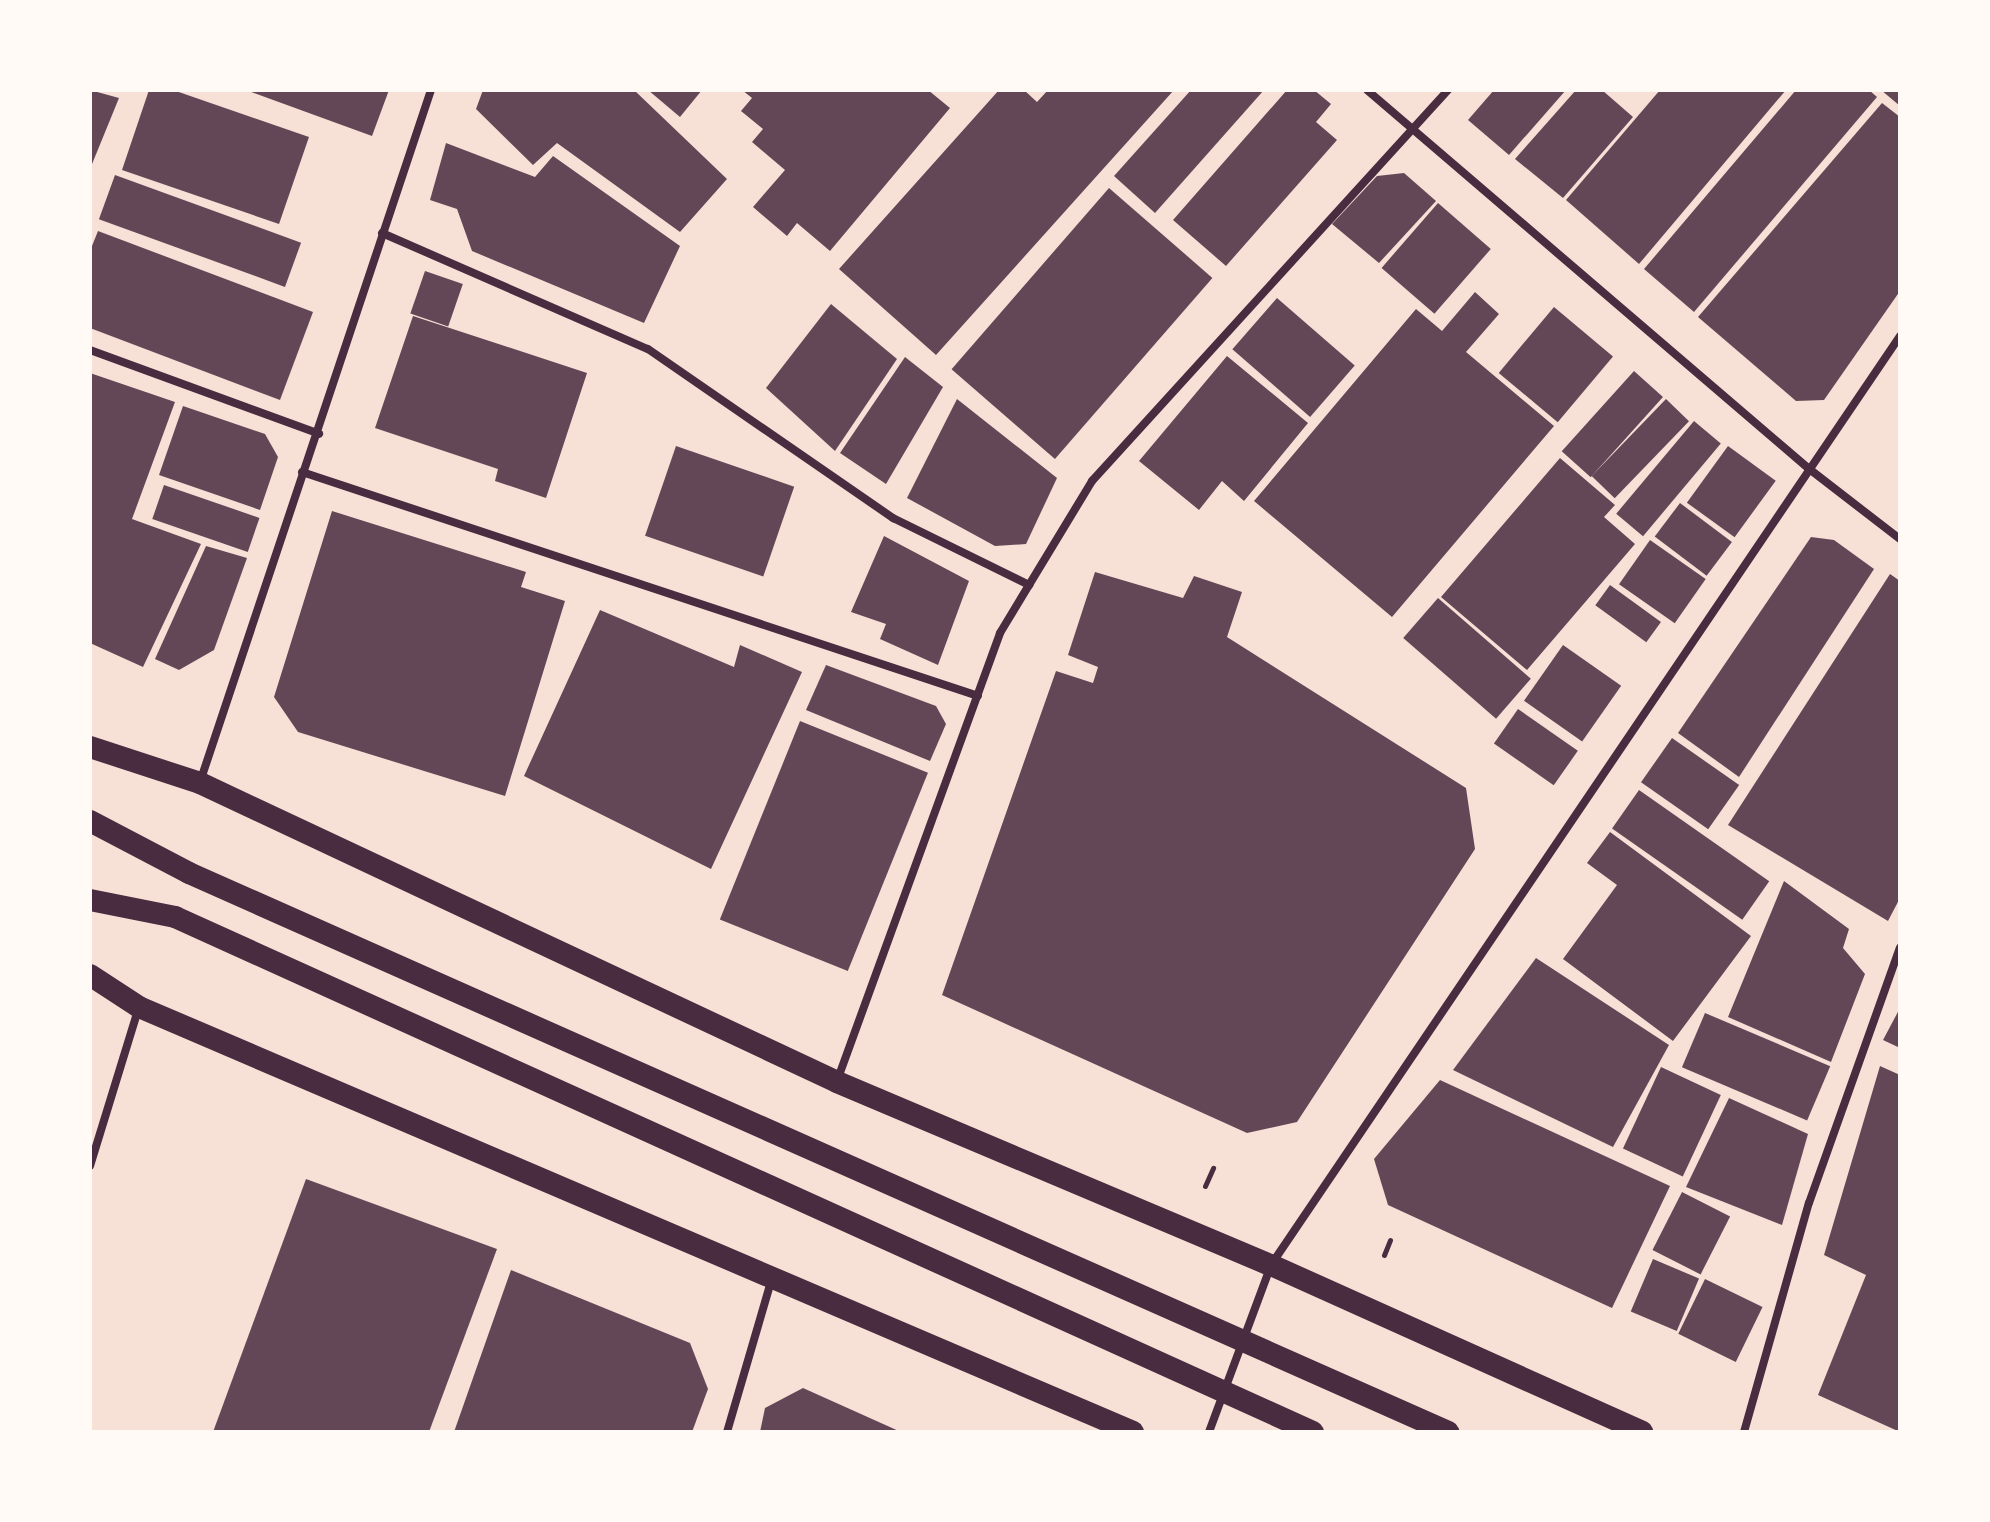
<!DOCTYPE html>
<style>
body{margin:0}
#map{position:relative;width:1990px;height:1522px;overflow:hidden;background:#f7e1d7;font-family:"PT Sans Narrow",sans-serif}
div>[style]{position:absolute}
.building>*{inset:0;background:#644757;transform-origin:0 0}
.path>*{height:5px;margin:-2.5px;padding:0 2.5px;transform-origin:2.5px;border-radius:2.5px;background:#4a2c40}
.minor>*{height:8px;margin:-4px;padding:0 4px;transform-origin:4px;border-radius:4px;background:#4a2c40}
.trunk>*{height:22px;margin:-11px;padding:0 11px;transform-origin:11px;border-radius:11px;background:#4a2c40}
span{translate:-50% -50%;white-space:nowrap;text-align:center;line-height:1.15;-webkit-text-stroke:6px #fffaf5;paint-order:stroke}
.frame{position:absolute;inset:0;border:92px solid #fffaf5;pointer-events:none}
</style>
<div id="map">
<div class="building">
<div style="clip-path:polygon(90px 90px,119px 98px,90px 169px)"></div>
<div style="clip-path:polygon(149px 90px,173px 90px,309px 137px,279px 224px,122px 170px)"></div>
<div style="clip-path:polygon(246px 90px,389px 90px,372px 136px)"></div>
<div style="clip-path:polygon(483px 90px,634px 90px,727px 179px,680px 232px,557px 143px,533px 165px,476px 109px)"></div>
<div style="clip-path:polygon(648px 90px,702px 90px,680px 117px)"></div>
<div style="clip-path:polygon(742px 90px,928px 90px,950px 108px,830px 251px,797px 223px,787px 236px,753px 207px,785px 170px,752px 142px,763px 129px,741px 111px,752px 98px)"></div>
<div style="clip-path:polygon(999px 90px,1024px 90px,1037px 102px,1048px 90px,1174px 90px,936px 355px,839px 269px)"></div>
<div style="clip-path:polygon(1191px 90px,1264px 90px,1155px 213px,1114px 176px)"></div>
<div style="clip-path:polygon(1287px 90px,1314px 90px,1331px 104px,1316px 122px,1337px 140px,1226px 266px,1173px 220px)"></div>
<div style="clip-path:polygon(1494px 90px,1566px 90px,1509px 155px,1468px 120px)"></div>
<div style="clip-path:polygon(1576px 90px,1602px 90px,1633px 117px,1563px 198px,1515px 159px)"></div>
<div style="clip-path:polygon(1660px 90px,1786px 90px,1639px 264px,1566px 200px)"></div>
<div style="clip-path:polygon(1796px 90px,1869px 90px,1877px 97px,1694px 312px,1644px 269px)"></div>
<div style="clip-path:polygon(1881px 90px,1900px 90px,1900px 106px)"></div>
<div style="clip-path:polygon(1882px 103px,1900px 117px,1900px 291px,1824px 400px,1796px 401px,1698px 317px)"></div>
<div style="clip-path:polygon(446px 143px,535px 177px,553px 156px,680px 246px,644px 323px,472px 251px,457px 209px,430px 200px)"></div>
<div style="clip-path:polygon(1404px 173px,1436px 201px,1379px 263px,1332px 224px,1377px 176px)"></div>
<div style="left:115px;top:175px;width:198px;height:47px;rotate:20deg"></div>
<div style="left:1109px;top:188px;width:137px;height:240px;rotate:41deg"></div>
<div style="left:1438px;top:203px;width:70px;height:86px;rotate:41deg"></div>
<div style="clip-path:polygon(98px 231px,313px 312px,280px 400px,90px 328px,90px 251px)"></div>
<div style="left:425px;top:271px;width:40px;height:45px;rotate:19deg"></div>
<div style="clip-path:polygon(1475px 292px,1499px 314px,1466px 352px,1554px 426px,1392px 617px,1254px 501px,1416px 309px,1442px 331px)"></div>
<div style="left:1277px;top:298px;width:103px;height:68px;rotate:41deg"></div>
<div style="clip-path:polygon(831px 304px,897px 359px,835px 451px,766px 388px)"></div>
<div style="left:1554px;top:307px;width:77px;height:86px;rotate:40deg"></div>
<div style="clip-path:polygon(413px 316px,587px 373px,546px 498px,495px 481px,498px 469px,375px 428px)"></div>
<div style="clip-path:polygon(1227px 356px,1308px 423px,1244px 501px,1222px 481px,1199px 510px,1139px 461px)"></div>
<div style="clip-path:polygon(905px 357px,943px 387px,886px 484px,840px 453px)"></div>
<div style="left:1634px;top:371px;width:39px;height:108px;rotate:42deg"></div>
<div style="clip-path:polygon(90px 373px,175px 402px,132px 519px,201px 544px,143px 667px,90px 643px)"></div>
<div style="clip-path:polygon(957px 399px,1057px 478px,1026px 544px,995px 546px,907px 498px)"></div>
<div style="left:1666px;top:399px;width:32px;height:107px;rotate:44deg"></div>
<div style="clip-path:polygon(183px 406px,265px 434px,278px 457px,260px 510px,159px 475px)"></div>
<div style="left:1694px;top:421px;width:35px;height:121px;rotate:40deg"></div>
<div style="left:676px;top:446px;width:125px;height:95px;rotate:19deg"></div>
<div style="left:1728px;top:446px;width:59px;height:70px;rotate:36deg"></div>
<div style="clip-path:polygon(1560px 458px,1615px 505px,1604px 517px,1635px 544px,1527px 670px,1441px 597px)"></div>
<div style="left:164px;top:485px;width:101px;height:36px;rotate:19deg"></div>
<div style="left:1680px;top:503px;width:65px;height:42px;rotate:37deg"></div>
<div style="clip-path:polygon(332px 511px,526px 572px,521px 587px,565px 601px,505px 796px,298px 732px,274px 697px)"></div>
<div style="clip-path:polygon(884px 536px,969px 581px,938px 665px,880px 639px,886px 624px,851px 612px)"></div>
<div style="clip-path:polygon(1811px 537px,1834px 540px,1874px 569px,1739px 777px,1678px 733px)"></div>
<div style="left:1650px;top:540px;width:68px;height:54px;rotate:35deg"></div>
<div style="clip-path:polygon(206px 546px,247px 558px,214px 650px,179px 670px,155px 659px)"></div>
<div style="clip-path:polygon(1095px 572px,1183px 598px,1194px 576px,1242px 592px,1227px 637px,1466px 788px,1475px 849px,1297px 1122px,1247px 1133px,942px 995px,1056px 671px,1093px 683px,1098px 667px,1068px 655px)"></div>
<div style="clip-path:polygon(1890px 574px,1900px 581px,1900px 898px,1888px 921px,1728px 825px)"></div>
<div style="left:1610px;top:585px;width:63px;height:25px;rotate:36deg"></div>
<div style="left:1438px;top:598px;width:123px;height:53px;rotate:41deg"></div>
<div style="clip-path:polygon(600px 610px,734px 667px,740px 645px,802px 672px,711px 869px,524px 776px)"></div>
<div style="left:1563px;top:645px;width:71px;height:68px;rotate:35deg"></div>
<div style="clip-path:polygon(826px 665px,936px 706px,946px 724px,930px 761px,806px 710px)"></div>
<div style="left:1518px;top:709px;width:73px;height:42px;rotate:35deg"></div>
<div style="left:800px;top:721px;width:138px;height:214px;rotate:22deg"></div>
<div style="left:1672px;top:738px;width:82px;height:54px;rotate:35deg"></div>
<div style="left:1639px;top:790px;width:159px;height:47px;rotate:35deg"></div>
<div style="clip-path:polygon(1610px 832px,1751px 936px,1673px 1041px,1563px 959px,1617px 885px,1587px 863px)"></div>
<div style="clip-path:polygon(1784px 881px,1849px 929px,1843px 948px,1865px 974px,1831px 1062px,1728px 1017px)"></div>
<div style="clip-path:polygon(1536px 958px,1669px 1045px,1613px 1147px,1453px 1070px)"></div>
<div style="clip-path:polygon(1900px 1008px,1900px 1048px,1883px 1040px)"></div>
<div style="left:1705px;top:1013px;width:136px;height:59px;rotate:23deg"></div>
<div style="clip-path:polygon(1880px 1066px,1900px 1075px,1900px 1432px,1818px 1395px,1866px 1275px,1824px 1255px)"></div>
<div style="left:1661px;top:1067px;width:66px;height:90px;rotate:25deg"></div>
<div style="clip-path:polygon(1440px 1080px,1670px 1186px,1612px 1308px,1388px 1205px,1374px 1159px)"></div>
<div style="clip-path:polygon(1729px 1098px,1808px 1134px,1782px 1225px,1686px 1187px)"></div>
<div style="clip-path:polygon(306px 1179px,497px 1249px,429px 1432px,213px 1432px)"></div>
<div style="left:1682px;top:1192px;width:54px;height:65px;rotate:27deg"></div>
<div style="left:1653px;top:1259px;width:50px;height:57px;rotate:23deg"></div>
<div style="clip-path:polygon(511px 1270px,690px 1343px,708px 1389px,692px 1432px,454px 1432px)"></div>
<div style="left:1705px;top:1279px;width:64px;height:61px;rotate:26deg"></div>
<div style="clip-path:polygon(803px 1388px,901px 1432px,760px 1432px,765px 1408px)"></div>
</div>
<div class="path">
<div style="left:1205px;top:1186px;width:20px;rotate:-66deg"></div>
<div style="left:1384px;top:1255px;width:16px;rotate:-68deg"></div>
</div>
<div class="minor">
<div style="left:1367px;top:90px;width:581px;rotate:40.6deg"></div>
<div style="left:1808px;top:468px;width:116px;rotate:37.7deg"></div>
<div style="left:382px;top:233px;width:290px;rotate:23.6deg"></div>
<div style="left:648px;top:349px;width:298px;rotate:34.6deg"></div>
<div style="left:893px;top:518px;width:152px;rotate:26.2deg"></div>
<div style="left:90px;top:350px;width:244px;rotate:20.1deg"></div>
<div style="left:302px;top:472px;width:712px;rotate:18.33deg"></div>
<div style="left:200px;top:782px;width:730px;rotate:-71.54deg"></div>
<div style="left:837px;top:1081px;width:477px;rotate:-70deg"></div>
<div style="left:1000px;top:633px;width:178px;rotate:-58.8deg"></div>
<div style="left:1092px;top:481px;width:529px;rotate:-47.68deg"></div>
<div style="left:90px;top:1166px;width:163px;rotate:-72.9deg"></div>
<div style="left:727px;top:1432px;width:160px;rotate:-73.7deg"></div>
<div style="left:1209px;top:1432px;width:178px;rotate:-69.6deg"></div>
<div style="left:1271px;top:1265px;width:1122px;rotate:-55.9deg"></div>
<div style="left:1744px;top:1432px;width:238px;rotate:-74.2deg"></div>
<div style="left:1809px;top:1203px;width:271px;rotate:-70.4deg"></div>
</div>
<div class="trunk">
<div style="left:90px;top:747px;width:116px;rotate:18.1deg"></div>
<div style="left:200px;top:783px;width:704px;rotate:25.14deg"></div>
<div style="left:837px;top:1082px;width:471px;rotate:22.9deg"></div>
<div style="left:1271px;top:1265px;width:407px;rotate:24.2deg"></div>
<div style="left:90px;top:821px;width:112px;rotate:27.7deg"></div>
<div style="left:189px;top:873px;width:1378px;rotate:23.94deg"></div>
<div style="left:90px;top:900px;width:87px;rotate:11.3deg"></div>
<div style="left:175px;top:917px;width:1249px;rotate:24.35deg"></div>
<div style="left:90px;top:975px;width:59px;rotate:33.1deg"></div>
<div style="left:139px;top:1007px;width:1081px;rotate:23.15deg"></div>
</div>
<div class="frame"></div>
</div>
